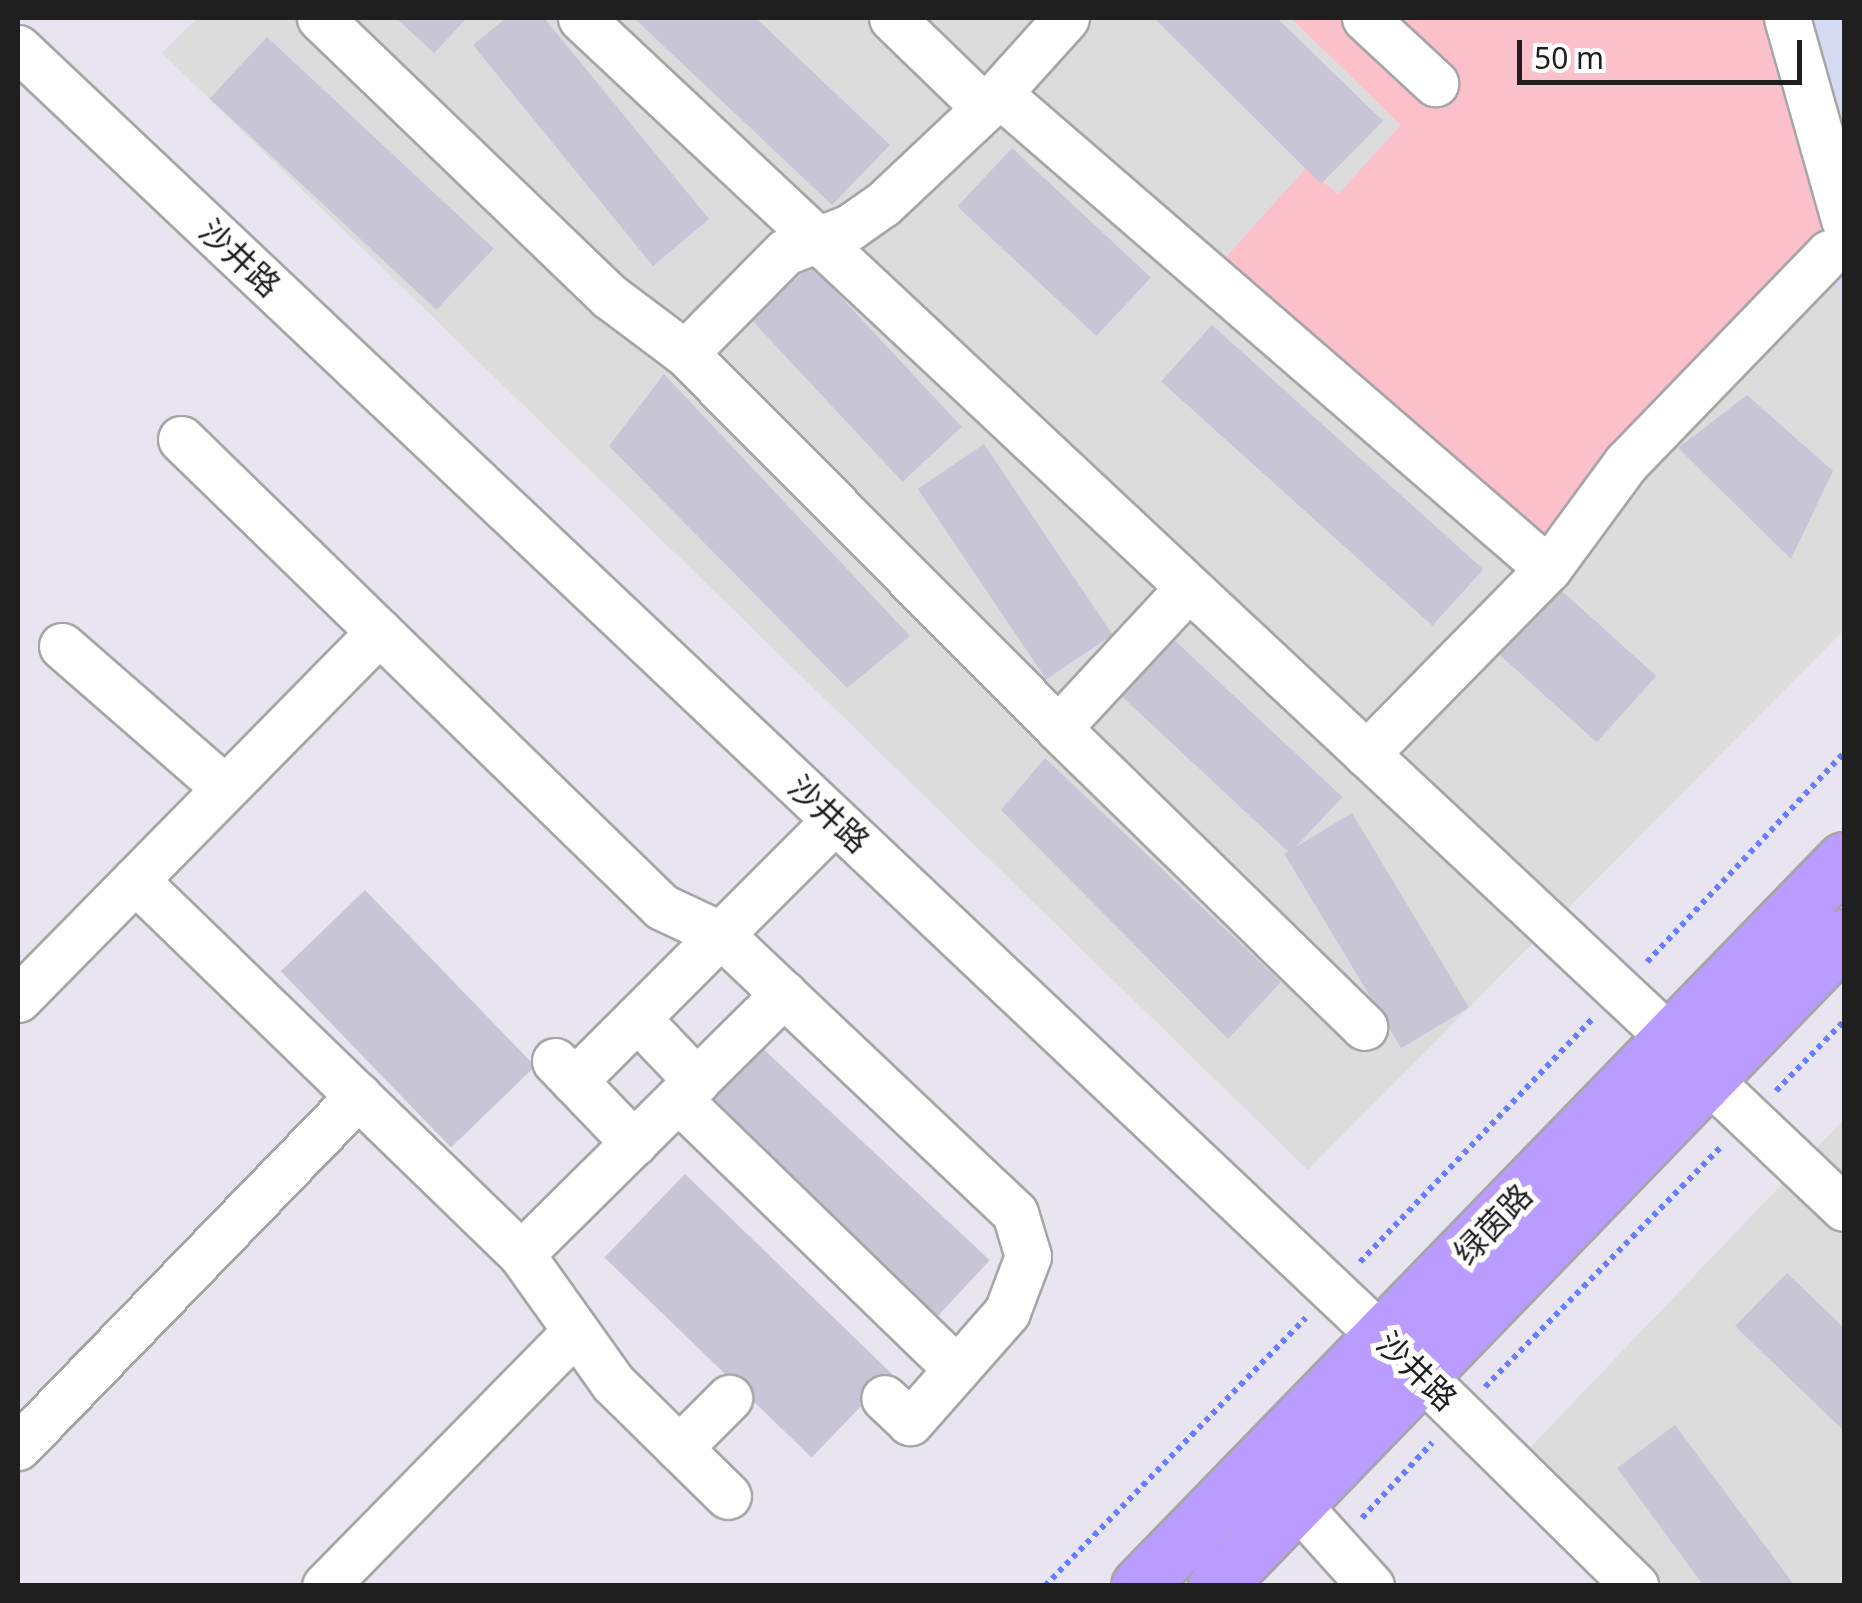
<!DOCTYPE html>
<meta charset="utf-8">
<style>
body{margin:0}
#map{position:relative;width:1862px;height:1603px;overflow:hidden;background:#e9e5f0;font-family:"Noto Sans","Noto Sans SC",sans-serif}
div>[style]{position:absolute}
.residential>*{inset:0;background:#dcdcdd}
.commercial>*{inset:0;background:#d3daf2}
.park>*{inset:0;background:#fcc0cb}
.building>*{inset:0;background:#c8c5d7;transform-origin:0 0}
.path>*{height:6px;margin-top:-3px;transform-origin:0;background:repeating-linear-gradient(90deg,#677fff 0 5px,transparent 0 10px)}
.roads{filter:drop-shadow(2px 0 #a6a6a6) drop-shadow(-2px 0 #a6a6a6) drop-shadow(0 2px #a6a6a6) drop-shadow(0 -2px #a6a6a6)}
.minor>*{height:45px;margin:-22.5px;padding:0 22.5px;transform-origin:22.5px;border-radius:22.5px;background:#fff}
.major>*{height:55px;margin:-27.5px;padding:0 27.5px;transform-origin:27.5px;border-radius:27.5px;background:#ba9bff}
span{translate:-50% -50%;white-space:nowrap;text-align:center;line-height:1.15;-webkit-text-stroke:10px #fff;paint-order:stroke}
.street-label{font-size:32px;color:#1f1f1f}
.frame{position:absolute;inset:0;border:20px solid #1f1f1f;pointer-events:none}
.scale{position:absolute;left:1517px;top:40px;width:285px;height:45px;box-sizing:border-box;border:5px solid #1f1f1f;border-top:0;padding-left:12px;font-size:30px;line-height:35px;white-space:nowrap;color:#1f1f1f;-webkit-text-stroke:8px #fff;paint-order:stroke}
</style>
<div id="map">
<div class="residential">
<div style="clip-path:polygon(197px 18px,1768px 18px,1844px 312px,1844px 630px,1308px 1170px,162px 53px)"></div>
<div style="clip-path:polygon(1844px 1119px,1844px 1585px,1666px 1585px,1522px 1456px)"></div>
</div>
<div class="commercial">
<div style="clip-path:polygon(1767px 18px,1844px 18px,1844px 312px)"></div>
</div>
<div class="park">
<div style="clip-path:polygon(1291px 18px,1768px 18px,1829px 253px,1548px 569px,1209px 276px,1306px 168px,1338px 194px,1401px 125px)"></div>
</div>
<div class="building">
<div style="clip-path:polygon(396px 18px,467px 18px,434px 53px)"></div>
<div style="clip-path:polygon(506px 18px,544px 18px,709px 219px,653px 266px,473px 45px)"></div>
<div style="clip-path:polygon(634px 18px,756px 18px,890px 145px,832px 205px)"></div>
<div style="clip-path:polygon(1154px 18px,1277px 18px,1383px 121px,1321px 184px)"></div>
<div style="left:267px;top:37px;width:310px;height:84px;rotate:43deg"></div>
<div style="left:1012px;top:148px;width:190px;height:80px;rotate:43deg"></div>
<div style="left:811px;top:265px;width:221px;height:81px;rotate:47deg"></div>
<div style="left:1212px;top:325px;width:365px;height:76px;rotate:42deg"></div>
<div style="clip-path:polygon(664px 374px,910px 636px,847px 688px,609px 446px)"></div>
<div style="clip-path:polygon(1747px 395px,1833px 471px,1791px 559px,1678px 448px)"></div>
<div style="left:984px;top:444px;width:230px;height:80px;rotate:56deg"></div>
<div style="left:1553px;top:583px;width:139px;height:89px;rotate:42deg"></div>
<div style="left:1172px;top:638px;width:233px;height:77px;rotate:43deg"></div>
<div style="clip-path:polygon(1045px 758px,1281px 982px,1228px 1039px,1001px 810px)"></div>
<div style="left:1352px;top:813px;width:227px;height:79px;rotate:59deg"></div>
<div style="left:365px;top:890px;width:245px;height:117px;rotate:46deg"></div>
<div style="left:758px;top:1044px;width:317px;height:77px;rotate:43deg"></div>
<div style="left:685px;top:1174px;width:288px;height:116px;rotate:44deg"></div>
<div style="clip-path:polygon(1787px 1273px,1844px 1328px,1843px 1430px,1735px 1326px)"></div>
<div style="clip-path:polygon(1675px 1425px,1795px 1586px,1704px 1586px,1617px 1468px)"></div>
</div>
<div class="path">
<div style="left:1647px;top:962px;width:287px;rotate:-46.7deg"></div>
<div style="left:1776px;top:1091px;width:98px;rotate:-45.8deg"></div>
<div style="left:1360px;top:1262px;width:337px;rotate:-46.3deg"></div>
<div style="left:1485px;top:1387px;width:338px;rotate:-45.5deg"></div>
<div style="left:1362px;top:1518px;width:103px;rotate:-47deg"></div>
<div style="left:1045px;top:1586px;width:374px;rotate:-45.8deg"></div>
</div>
<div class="roads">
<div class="minor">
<div style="left:320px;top:18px;width:401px;rotate:43.9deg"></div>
<div style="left:609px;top:296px;width:95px;rotate:36.9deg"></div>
<div style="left:685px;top:353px;width:529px;rotate:45.15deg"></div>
<div style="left:1058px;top:728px;width:191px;rotate:-47.1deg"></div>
<div style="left:581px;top:18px;width:1493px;rotate:43.13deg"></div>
<div style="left:892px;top:18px;width:129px;rotate:44.1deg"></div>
<div style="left:1365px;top:18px;width:96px;rotate:42.9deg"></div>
<div style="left:1787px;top:18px;width:210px;rotate:74.2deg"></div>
<div style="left:18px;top:48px;width:1878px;rotate:43.38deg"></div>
<div style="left:1383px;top:1338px;width:354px;rotate:44.5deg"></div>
<div style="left:998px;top:93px;width:727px;rotate:40.87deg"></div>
<div style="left:685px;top:353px;width:142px;rotate:-45.3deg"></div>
<div style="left:785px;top:252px;width:70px;rotate:-21deg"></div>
<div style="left:850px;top:227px;width:39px;rotate:-35deg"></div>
<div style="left:882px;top:205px;width:141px;rotate:-43.3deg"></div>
<div style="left:985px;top:108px;width:121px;rotate:-48deg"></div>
<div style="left:181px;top:439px;width:671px;rotate:44.22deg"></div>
<div style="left:662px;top:907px;width:64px;rotate:25deg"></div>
<div style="left:720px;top:934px;width:406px;rotate:43.4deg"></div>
<div style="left:1015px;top:1213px;width:45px;rotate:73.2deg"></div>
<div style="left:1028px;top:1256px;width:60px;rotate:110.6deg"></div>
<div style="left:1007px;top:1312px;width:147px;rotate:131.4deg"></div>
<div style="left:910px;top:1422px;width:35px;rotate:-137deg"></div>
<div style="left:62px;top:646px;width:216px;rotate:41.1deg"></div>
<div style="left:1058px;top:728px;width:428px;rotate:44.3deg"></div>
<div style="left:1366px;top:754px;width:260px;rotate:-45.5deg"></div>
<div style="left:1548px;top:569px;width:132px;rotate:-53.7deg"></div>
<div style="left:1626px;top:463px;width:292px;rotate:-46deg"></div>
<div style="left:135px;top:880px;width:537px;rotate:44.1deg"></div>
<div style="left:521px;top:1254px;width:158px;rotate:54.5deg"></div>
<div style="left:613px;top:1383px;width:161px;rotate:44.5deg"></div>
<div style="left:18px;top:999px;width:515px;rotate:-45.47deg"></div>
<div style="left:637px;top:1018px;width:87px;rotate:46.4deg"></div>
<div style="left:555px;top:1061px;width:114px;rotate:46.1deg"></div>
<div style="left:1707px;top:1078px;width:189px;rotate:43.5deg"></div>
<div style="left:574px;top:1081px;width:369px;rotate:-45deg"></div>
<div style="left:678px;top:1099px;width:388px;rotate:44.1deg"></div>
<div style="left:521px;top:1254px;width:370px;rotate:-44.7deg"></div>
<div style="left:18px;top:1447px;width:489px;rotate:-45.9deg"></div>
<div style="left:679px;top:1448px;width:71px;rotate:-45deg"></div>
<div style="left:1296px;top:1503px;width:112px;rotate:47.9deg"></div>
<div style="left:325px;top:1586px;width:356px;rotate:-45.5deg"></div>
</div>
<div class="major">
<div style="left:1139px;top:1586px;width:1012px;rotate:-45.84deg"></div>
<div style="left:1216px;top:1586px;width:903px;rotate:-45.94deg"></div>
</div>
</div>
<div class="street-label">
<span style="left:240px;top:258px;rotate:43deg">沙井路</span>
<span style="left:829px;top:814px;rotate:43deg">沙井路</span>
<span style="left:1493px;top:1224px;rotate:-46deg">绿茵路</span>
<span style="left:1417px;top:1371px;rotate:44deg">沙井路</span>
</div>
<div class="frame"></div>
<div class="scale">50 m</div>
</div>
